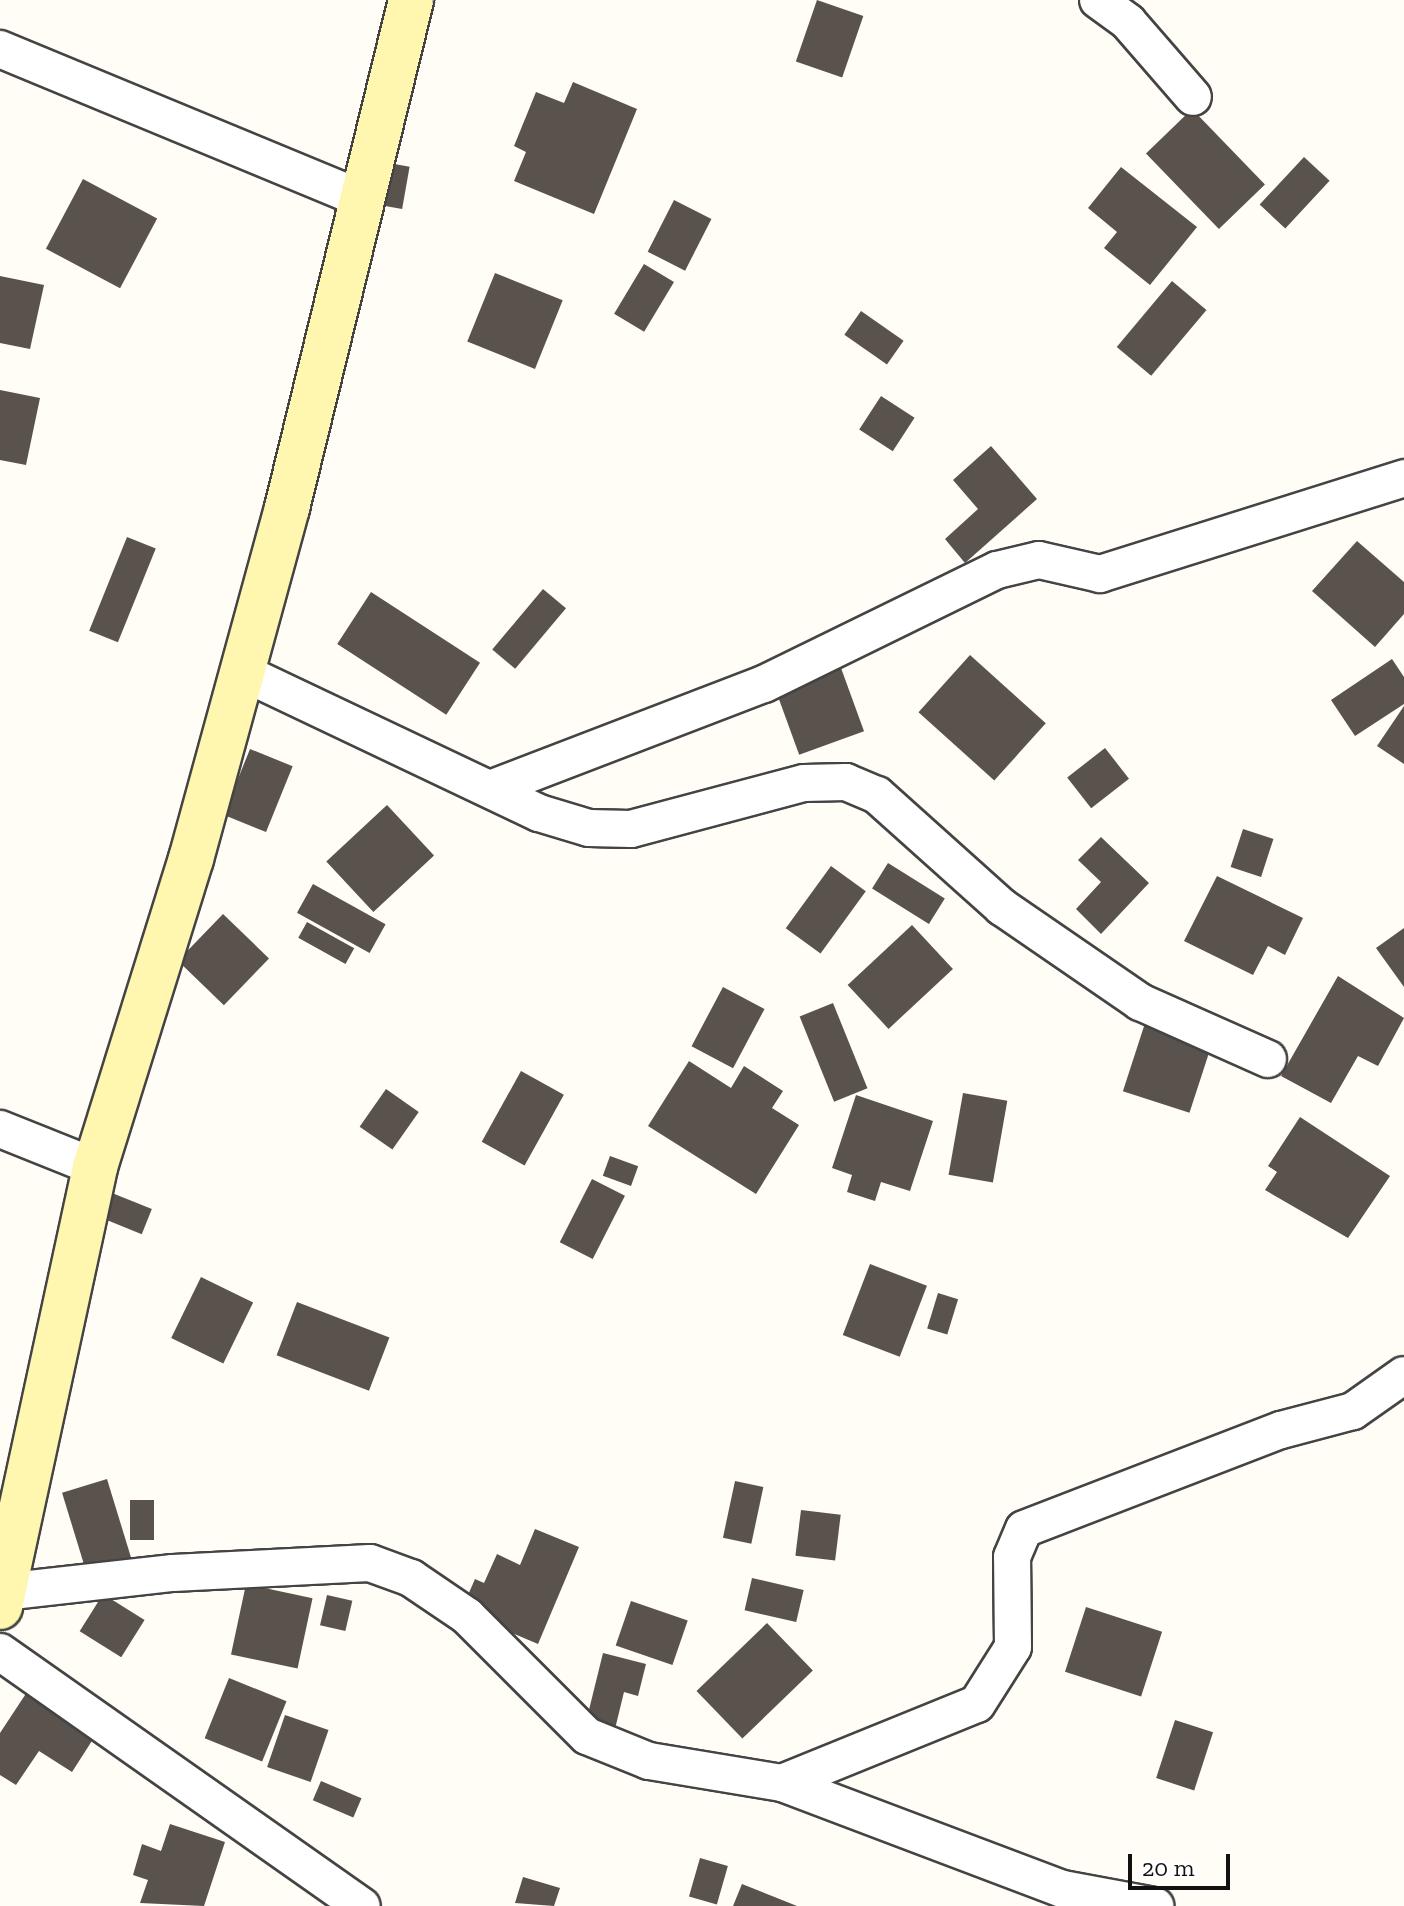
<!DOCTYPE html>
<style>
body{margin:0}
#map{position:relative;width:1404px;height:1906px;overflow:hidden;background:#fffdf5;font-family:"Zilla Slab",serif}
div>[style]{position:absolute}
.building>*{inset:0;background:#5a524d;transform-origin:0 0}
.roads{filter:drop-shadow(2px 0 #444) drop-shadow(-2px 0 #444) drop-shadow(0 2px #444) drop-shadow(0 -2px #444)}
.street>*{height:36px;margin:-18px;padding:0 18px;transform-origin:18px;border-radius:18px;background:#fff}
.secondary>*{height:44px;margin:-22px;padding:0 22px;transform-origin:22px;border-radius:22px;background:#fff6b0}
span{translate:-50% -50%;white-space:nowrap;text-align:center;line-height:1.15;-webkit-text-stroke:8px #fff;paint-order:stroke}
.scale{position:absolute;left:1128px;top:1854px;width:102px;height:36px;box-sizing:border-box;border:4px solid #111;border-top:0;padding-left:10px;font-size:24px;line-height:28px;white-space:nowrap;color:#111;-webkit-text-stroke:6px #fff;paint-order:stroke}
</style>
<div id="map">
<div class="building">
<div style="left:817px;top:0;width:49px;height:65px;rotate:19deg"></div>
<div style="clip-path:polygon(573px 82px,637px 109px,594px 214px,514px 181px,526px 152px,514px 146px,536px 92px,564px 103px)"></div>
<div style="left:1192px;top:109px;width:105px;height:64px;rotate:46deg"></div>
<div style="left:1304px;top:157px;width:35px;height:65px;rotate:43deg"></div>
<div style="left:383px;top:162px;width:27px;height:43px;rotate:10deg"></div>
<div style="clip-path:polygon(1121px 167px,1197px 227px,1150px 285px,1104px 248px,1117px 232px,1088px 208px)"></div>
<div style="left:83px;top:179px;width:84px;height:79px;rotate:28deg"></div>
<div style="left:674px;top:200px;width:42px;height:58px;rotate:27deg"></div>
<div style="left:644px;top:264px;width:35px;height:58px;rotate:31deg"></div>
<div style="left:495px;top:273px;width:73px;height:74px;rotate:22deg"></div>
<div style="clip-path:polygon(0 276px,44px 285px,30px 349px,0 343px)"></div>
<div style="left:1172px;top:281px;width:45px;height:86px;rotate:40deg"></div>
<div style="left:861px;top:311px;width:52px;height:29px;rotate:35deg"></div>
<div style="clip-path:polygon(0 390px,40px 398px,26px 465px,0 460px)"></div>
<div style="left:881px;top:396px;width:40px;height:40px;rotate:33deg"></div>
<div style="clip-path:polygon(991px 446px,1037px 499px,965px 563px,945px 539px,978px 509px,953px 480px)"></div>
<div style="left:127px;top:537px;width:31px;height:101px;rotate:22deg"></div>
<div style="clip-path:polygon(1357px 541px,1404px 582px,1404px 614px,1375px 647px,1312px 591px)"></div>
<div style="left:543px;top:589px;width:30px;height:79px;rotate:40deg"></div>
<div style="left:371px;top:592px;width:130px;height:62px;rotate:33deg"></div>
<div style="left:970px;top:655px;width:102px;height:77px;rotate:42deg"></div>
<div style="left:837px;top:657px;width:79px;height:69px;rotate:70deg"></div>
<div style="clip-path:polygon(1392px 659px,1404px 677px,1404px 704px,1355px 736px,1331px 700px)"></div>
<div style="clip-path:polygon(1404px 706px,1404px 764px,1377px 746px)"></div>
<div style="left:1105px;top:748px;width:39px;height:48px;rotate:52deg"></div>
<div style="left:250px;top:749px;width:46px;height:71px;rotate:22deg"></div>
<div style="left:387px;top:805px;width:69px;height:83px;rotate:47deg"></div>
<div style="left:1243px;top:829px;width:32px;height:40px;rotate:18deg"></div>
<div style="clip-path:polygon(1101px 837px,1149px 883px,1101px 934px,1076px 909px,1101px 882px,1078px 860px)"></div>
<div style="left:888px;top:863px;width:67px;height:30px;rotate:32deg"></div>
<div style="left:831px;top:866px;width:43px;height:77px;rotate:36deg"></div>
<div style="clip-path:polygon(1217px 876px,1303px 918px,1285px 955px,1268px 946px,1253px 975px,1184px 941px)"></div>
<div style="left:313px;top:884px;width:83px;height:33px;rotate:29deg"></div>
<div style="left:223px;top:914px;width:64px;height:65px;rotate:44deg"></div>
<div style="left:307px;top:922px;width:54px;height:18px;rotate:29deg"></div>
<div style="left:912px;top:925px;width:60px;height:88px;rotate:47deg"></div>
<div style="clip-path:polygon(1404px 928px,1404px 987px,1376px 948px)"></div>
<div style="clip-path:polygon(1338px 976px,1404px 1018px,1378px 1066px,1358px 1056px,1331px 1103px,1281px 1076px)"></div>
<div style="left:723px;top:987px;width:47px;height:67px;rotate:28deg"></div>
<div style="left:833px;top:1003px;width:92px;height:36px;rotate:68deg"></div>
<div style="left:1147px;top:1017px;width:70px;height:78px;rotate:18deg"></div>
<div style="clip-path:polygon(689px 1061px,731px 1088px,744px 1066px,783px 1091px,772px 1108px,799px 1125px,756px 1194px,648px 1126px)"></div>
<div style="left:521px;top:1071px;width:49px;height:81px;rotate:29deg"></div>
<div style="left:386px;top:1089px;width:40px;height:46px;rotate:35deg"></div>
<div style="left:963px;top:1093px;width:45px;height:83px;rotate:10deg"></div>
<div style="clip-path:polygon(856px 1095px,933px 1121px,910px 1191px,881px 1182px,875px 1201px,847px 1192px,852px 1175px,832px 1168px)"></div>
<div style="clip-path:polygon(1300px 1117px,1390px 1176px,1348px 1238px,1265px 1190px,1277px 1172px,1268px 1166px)"></div>
<div style="left:610px;top:1156px;width:30px;height:21px;rotate:20deg"></div>
<div style="left:592px;top:1179px;width:37px;height:71px;rotate:27deg"></div>
<div style="left:112px;top:1193px;width:43px;height:27px;rotate:22deg"></div>
<div style="left:870px;top:1264px;width:61px;height:76px;rotate:21deg"></div>
<div style="left:201px;top:1277px;width:58px;height:68px;rotate:26deg"></div>
<div style="left:938px;top:1293px;width:21px;height:37px;rotate:17deg"></div>
<div style="left:297px;top:1302px;width:99px;height:57px;rotate:21deg"></div>
<div style="left:107px;top:1479px;width:84px;height:47px;rotate:73deg"></div>
<div style="left:735px;top:1481px;width:29px;height:58px;rotate:12deg"></div>
<div style="left:130px;top:1500px;width:24px;height:40px"></div>
<div style="left:801px;top:1510px;width:40px;height:46px;rotate:7deg"></div>
<div style="clip-path:polygon(535px 1529px,579px 1547px,538px 1644px,461px 1611px,475px 1579px,484px 1583px,497px 1554px,520px 1565px)"></div>
<div style="left:752px;top:1578px;width:53px;height:33px;rotate:13deg"></div>
<div style="left:246px;top:1584px;width:68px;height:72px;rotate:12deg"></div>
<div style="left:103px;top:1594px;width:49px;height:44px;rotate:32deg"></div>
<div style="left:327px;top:1595px;width:26px;height:31px;rotate:13deg"></div>
<div style="left:631px;top:1601px;width:60px;height:47px;rotate:19deg"></div>
<div style="left:1086px;top:1607px;width:80px;height:68px;rotate:18deg"></div>
<div style="left:767px;top:1623px;width:66px;height:98px;rotate:46deg"></div>
<div style="clip-path:polygon(603px 1653px,646px 1664px,638px 1696px,624px 1692px,615px 1729px,586px 1722px)"></div>
<div style="left:229px;top:1678px;width:62px;height:65px;rotate:22deg"></div>
<div style="clip-path:polygon(29px 1689px,97px 1733px,72px 1772px,39px 1751px,16px 1785px,0 1775px,0 1733px)"></div>
<div style="left:285px;top:1715px;width:46px;height:55px;rotate:19deg"></div>
<div style="left:1175px;top:1720px;width:40px;height:61px;rotate:18deg"></div>
<div style="left:321px;top:1781px;width:44px;height:21px;rotate:23deg"></div>
<div style="clip-path:polygon(170px 1824px,225px 1842px,204px 1906px,140px 1903px,148px 1880px,133px 1875px,142px 1844px,161px 1851px)"></div>
<div style="left:700px;top:1858px;width:29px;height:40px;rotate:16deg"></div>
<div style="clip-path:polygon(523px 1877px,560px 1888px,554px 1906px,515px 1903px)"></div>
<div style="clip-path:polygon(742px 1884px,797px 1906px,733px 1906px)"></div>
</div>
<div class="roads">
<div class="street">
<div style="left:1098px;top:0;width:37px;rotate:36deg"></div>
<div style="left:1128px;top:22px;width:99px;rotate:49.1deg"></div>
<div style="left:0;top:49px;width:389px;rotate:22.5deg"></div>
<div style="left:242px;top:672px;width:329px;rotate:25.4deg"></div>
<div style="left:539px;top:813px;width:52px;rotate:16.7deg"></div>
<div style="left:589px;top:828px;width:42px;rotate:1.4deg"></div>
<div style="left:631px;top:829px;width:179px;rotate:-14.9deg"></div>
<div style="left:804px;top:783px;width:42px;rotate:-1.4deg"></div>
<div style="left:846px;top:782px;width:34px;rotate:23deg"></div>
<div style="left:877px;top:795px;width:168px;rotate:41.9deg"></div>
<div style="left:1002px;top:907px;width:168px;rotate:34.5deg"></div>
<div style="left:1140px;top:1002px;width:140px;rotate:24deg"></div>
<div style="left:490px;top:789px;width:293px;rotate:-21deg"></div>
<div style="left:764px;top:684px;width:259px;rotate:-26.1deg"></div>
<div style="left:997px;top:570px;width:43px;rotate:-13.4deg"></div>
<div style="left:1039px;top:560px;width:63px;rotate:12.9deg"></div>
<div style="left:1100px;top:574px;width:319px;rotate:-17.5deg"></div>
<div style="left:0;top:1129px;width:102px;rotate:21.8deg"></div>
<div style="left:3px;top:1592px;width:171px;rotate:-6.4deg"></div>
<div style="left:173px;top:1573px;width:197px;rotate:-2.9deg"></div>
<div style="left:370px;top:1563px;width:44px;rotate:20.1deg"></div>
<div style="left:411px;top:1578px;width:68px;rotate:34.2deg"></div>
<div style="left:467px;top:1616px;width:170px;rotate:45deg"></div>
<div style="left:587px;top:1736px;width:67px;rotate:22deg"></div>
<div style="left:649px;top:1761px;width:135px;rotate:9.4deg"></div>
<div style="left:782px;top:1783px;width:300px;rotate:20.7deg"></div>
<div style="left:1063px;top:1889px;width:94px;rotate:10.5deg"></div>
<div style="left:0;top:1652px;width:442px;rotate:35.1deg"></div>
<div style="left:782px;top:1783px;width:210px;rotate:-22.1deg"></div>
<div style="left:977px;top:1704px;width:67px;rotate:-57.7deg"></div>
<div style="left:1013px;top:1647px;width:90px;rotate:-90.6deg"></div>
<div style="left:1012px;top:1557px;width:30px;rotate:-67deg"></div>
<div style="left:1024px;top:1529px;width:275px;rotate:-21.1deg"></div>
<div style="left:1281px;top:1430px;width:74px;rotate:-14.8deg"></div>
<div style="left:1353px;top:1411px;width:62px;rotate:-35.2deg"></div>
</div>
<div class="secondary">
<div style="left:0;top:1607px;width:450px;rotate:-77.8deg"></div>
<div style="left:95px;top:1167px;width:323px;rotate:-72.7deg"></div>
<div style="left:191px;top:859px;width:364px;rotate:-74.7deg"></div>
<div style="left:287px;top:508px;width:523px;rotate:-76.28deg"></div>
</div>
</div>
<div class="scale">20 m</div>
</div>
